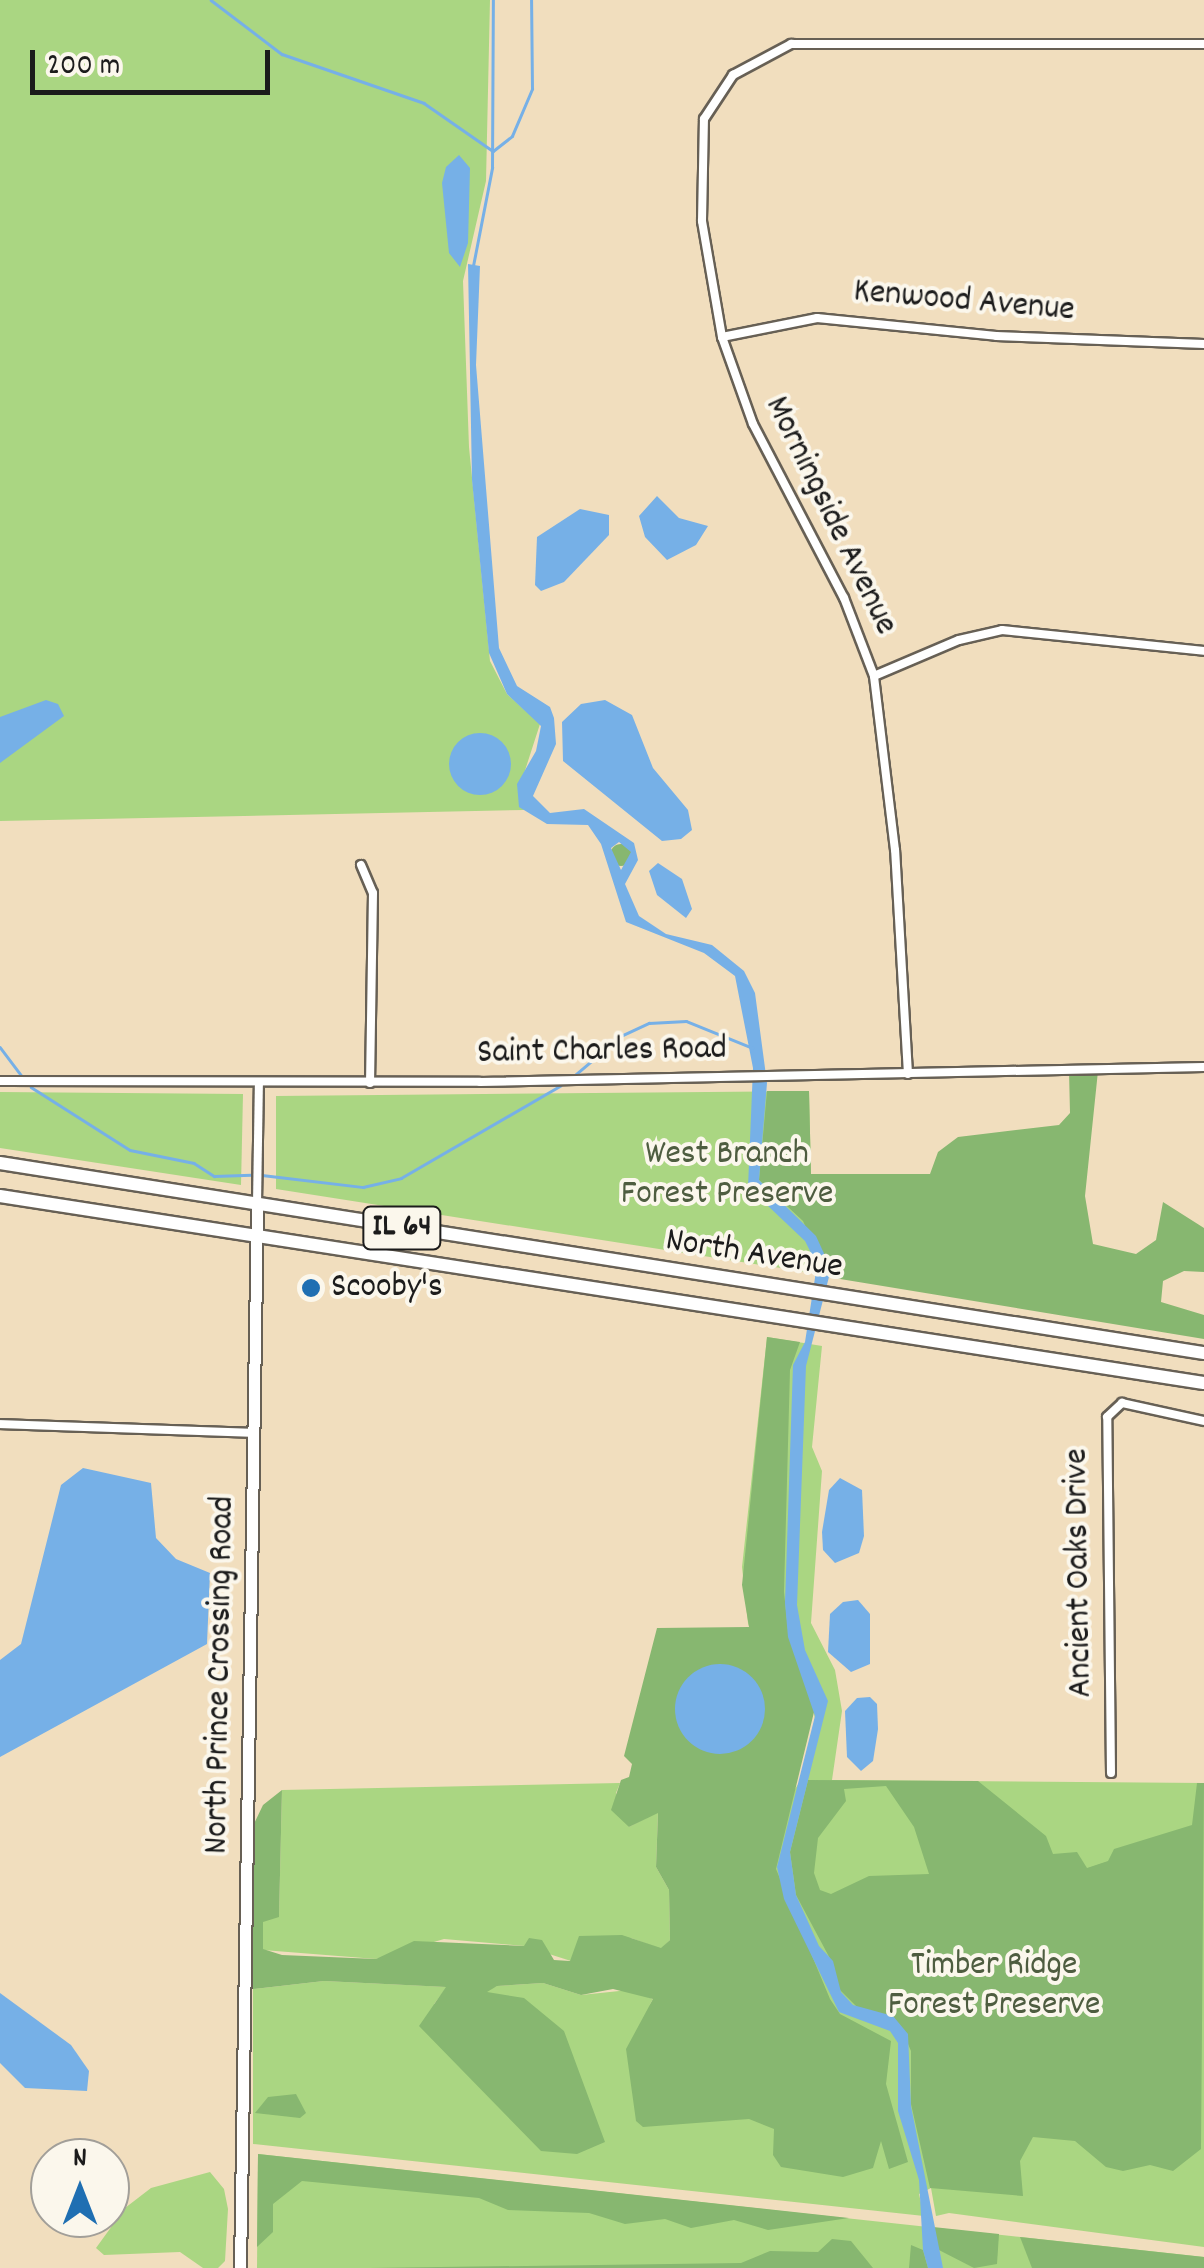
<!DOCTYPE html>
<style>
body{margin:0}
#map{position:relative;width:1204px;height:2268px;overflow:hidden;background:#f1debe;font-family:Dekko,sans-serif}
div>[style]{position:absolute}
.green>*{inset:0;background:#aad682}
.forest>*{inset:0;background:#87b770}
.round{border-radius:50%}
.water>*{inset:0;background:#76b0e7}
.stream>*{height:2.5px;margin:-1.25px;padding:0 1.25px;transform-origin:1.25px;border-radius:1.25px;background:#76b0e7}
.roads{filter:drop-shadow(2px 0 #676055) drop-shadow(-2px 0 #676055) drop-shadow(0 2px #676055) drop-shadow(0 -2px #676055)}
.street>*{height:8px;margin:-4px;padding:0 4px;transform-origin:4px;border-radius:4px;background:#fff}
.secondary>*{height:11px;margin:-5.5px;padding:0 5.5px;transform-origin:5.5px;border-radius:5.5px;background:#fff}
.primary>*{height:12px;margin:-6px;padding:0 6px;transform-origin:6px;border-radius:6px;background:#fff}
.dots>*{width:28px;height:28px;translate:-50% -50%;box-sizing:border-box;border:5px solid #fbf7ec;border-radius:50%}
span{translate:-50% -50%;white-space:nowrap;text-align:center;line-height:1.15;-webkit-text-stroke:8px #fbf7ec;paint-order:stroke}
.shield-label span{padding:2px 8px;background:#fbf7ec;border:2px solid;border-radius:8px;-webkit-text-stroke-width:0}
.shield-label{font-size:32px;color:#1c1c1c;font-weight:700}
.street-label{font-size:35px;color:#1c1c1c}
.park-label{font-size:35px;color:#4e5d40}
.poi-label{font-size:35px;color:#1c1c1c}
.left{translate:0 -50%;text-align:left}
.north{position:absolute;left:30px;top:2138px;width:100px;height:100px;box-sizing:border-box;background:#fbf7ec;border:2px solid #a29f99;border-radius:50%;rotate:0deg;font-size:28px;font-weight:700;line-height:40px;text-align:center;color:#1c1c1c}
.north::after{content:'';display:block;margin:auto;width:35px;height:45px;background:#1f6fb2;clip-path:polygon(50% 0,100% 100%,50% 72%,0 100%)}
.scale{position:absolute;left:30px;top:50px;width:240px;height:45px;box-sizing:border-box;border:5px solid #1c1c1c;border-top:0;padding-left:12px;font-size:30px;line-height:35px;white-space:nowrap;color:#1c1c1c;-webkit-text-stroke:8px #fbf7ec;paint-order:stroke}
</style>
<div id="map">
<div class="green">
<div style="clip-path:polygon(0 0,490px 0,486px 181px,463px 281px,469px 447px,490px 661px,507px 694px,540px 724px,519px 789px,524px 810px,0 821px)"></div>
<div style="clip-path:polygon(809px 1091px,811px 1174px,1085px 1174px,1085px 1275px,1132px 1323px,276px 1189px,276px 1096px)"></div>
<div style="clip-path:polygon(0 1092px,243px 1094px,241px 1185px,0 1148px)"></div>
<div style="clip-path:polygon(767px 1337px,822px 1346px,812px 1447px,822px 1471px,811px 1623px,835px 1670px,842px 1711px,832px 1780px,1204px 1783px,1204px 2247px,949px 2213px,936px 2216px,931px 2188px,919px 2194px,924px 2216px,253px 2144px,253px 1989px,324px 1981px,447px 1987px,434px 2004px,497px 1986px,543px 1983px,581px 1995px,629px 1990px,653px 1999px,649px 2006px,801px 1780px,815px 1719px,807px 1680px,769px 1687px,748px 1623px,742px 1567px)"></div>
<div style="clip-path:polygon(620px 1783px,616px 1793px,629px 1827px,658px 1812px,656px 1867px,669px 1890px,670px 1940px,661px 1949px,631px 1938px,571px 1961px,524px 1946px,444px 1939px,376px 1959px,263px 1950px,263px 1921px,279px 1916px,282px 1790px)"></div>
<div style="clip-path:polygon(258px 2154px,1204px 2257px,1204px 2268px,257px 2268px)"></div>
<div style="clip-path:polygon(210px 2172px,224px 2189px,228px 2209px,225px 2261px,218px 2268px,203px 2268px,180px 2252px,104px 2255px,96px 2248px,125px 2208px,151px 2188px)"></div>
</div>
<div class="forest">
<div class="round" style="left:610px;top:844px;width:22px;height:22px"></div>
<div style="clip-path:polygon(1069px 1071px,1098px 1071px,1085px 1196px,1093px 1244px,1136px 1254px,1156px 1240px,1163px 1202px,1204px 1228px,1204px 1272px,1184px 1271px,1163px 1281px,1161px 1302px,1204px 1315px,1204px 1339px,828px 1277px,803px 1221px,759px 1180px,767px 1091px,809px 1091px,811px 1174px,930px 1174px,938px 1152px,958px 1137px,1059px 1125px,1070px 1113px)"></div>
<div style="clip-path:polygon(767px 1337px,800px 1342px,790px 1370px,784px 1592px,788px 1630px,815px 1708px,776px 1869px,830px 1999px,840px 2014px,891px 2041px,886px 2084px,908px 2162px,889px 2169px,881px 2141px,873px 2168px,843px 2177px,781px 2167px,773px 2155px,774px 2129px,749px 2119px,643px 2127px,636px 2121px,626px 2049px,653px 1999px,613px 1989px,581px 1995px,543px 1983px,497px 1986px,487px 1992px,524px 1998px,564px 2031px,605px 2142px,577px 2154px,541px 2151px,419px 2026px,446px 1987px,324px 1981px,253px 1989px,252px 1828px,263px 1805px,282px 1790px,279px 1917px,263px 1922px,263px 1949px,282px 1955px,376px 1959px,414px 1941px,524px 1946px,529px 1938px,542px 1940px,554px 1960px,570px 1961px,579px 1936px,622px 1935px,661px 1948px,670px 1940px,669px 1890px,656px 1867px,658px 1813px,629px 1827px,611px 1810px,621px 1780px,629px 1777px,632px 1764px,624px 1756px,657px 1628px,749px 1627px,742px 1585px)"></div>
<div style="clip-path:polygon(evenodd,808px 1780px,978px 1781px,1046px 1836px,1053px 1854px,1077px 1852px,1087px 1868px,1108px 1861px,1114px 1849px,1192px 1825px,1197px 1783px,1204px 1783px,1201px 2149px,1173px 2171px,1150px 2165px,1123px 2171px,1106px 2167px,1075px 2141px,1033px 2137px,1020px 2161px,1023px 2196px,930px 2188px,911px 2104px,911px 2051px,900px 2025px,860px 2010px,836px 1986px,834px 1966px,796px 1895px,790px 1852px,808px 1780px,886px 1786px,914px 1827px,929px 1874px,869px 1876px,831px 1894px,820px 1890px,814px 1873px,818px 1838px,846px 1801px,844px 1789px,886px 1786px)"></div>
<div style="clip-path:polygon(296px 2094px,306px 2113px,300px 2118px,255px 2113px,268px 2097px)"></div>
<div style="clip-path:polygon(258px 2154px,849px 2218px,768px 2230px,734px 2220px,691px 2228px,665px 2219px,625px 2224px,589px 2213px,508px 2210px,479px 2198px,302px 2181px,273px 2204px,273px 2232px,257px 2247px)"></div>
<div style="clip-path:polygon(933px 2227px,999px 2234px,997px 2264px,974px 2268px,935px 2248px)"></div>
<div style="clip-path:polygon(1020px 2237px,1204px 2257px,1204px 2268px,1032px 2268px)"></div>
<div style="clip-path:polygon(832px 2239px,851px 2241px,873px 2268px,369px 2268px,741px 2263px,770px 2251px,818px 2252px)"></div>
<div style="clip-path:polygon(911px 2245px,923px 2250px,928px 2268px,909px 2268px)"></div>
</div>
<div class="water">
<div style="clip-path:polygon(459px 155px,470px 168px,468px 243px,460px 267px,449px 253px,442px 183px,446px 167px)"></div>
<div style="clip-path:polygon(evenodd,468px 264px,480px 266px,476px 365px,499px 648px,517px 686px,550px 707px,554px 718px,556px 744px,533px 796px,550px 813px,584px 809px,634px 843px,638px 860px,625px 884px,639px 916px,666px 934px,712px 945px,744px 971px,755px 993px,767px 1083px,759px 1180px,816px 1236px,827px 1260px,830px 1273px,806px 1366px,797px 1605px,805px 1650px,828px 1701px,790px 1852px,796px 1895px,819px 1946px,833px 1961px,841px 1992px,853px 2005px,893px 2016px,908px 2034px,911px 2106px,943px 2268px,928px 2268px,923px 2250px,919px 2180px,898px 2111px,898px 2043px,890px 2031px,839px 2012px,784px 1899px,777px 1867px,815px 1716px,788px 1637px,785px 1603px,793px 1365px,805px 1342px,817px 1265px,805px 1241px,748px 1187px,753px 1068px,735px 976px,704px 953px,626px 922px,601px 844px,588px 825px,547px 824px,519px 807px,517px 784px,536px 751px,541px 726px,507px 694px,489px 653px,472px 480px,468px 264px,619px 842px,631px 852px,621px 870px,611px 848px,619px 842px)"></div>
<div style="clip-path:polygon(657px 496px,679px 518px,708px 526px,696px 545px,667px 560px,645px 537px,639px 516px)"></div>
<div style="clip-path:polygon(580px 509px,609px 515px,609px 535px,564px 582px,541px 591px,535px 585px,537px 537px)"></div>
<div style="clip-path:polygon(46px 700px,58px 704px,64px 716px,0 763px,0 717px)"></div>
<div style="clip-path:polygon(605px 700px,632px 715px,653px 768px,688px 810px,692px 830px,681px 839px,662px 841px,563px 761px,562px 722px,581px 704px)"></div>
<div class="round" style="left:449px;top:733px;width:62px;height:62px"></div>
<div style="clip-path:polygon(658px 863px,682px 879px,692px 909px,686px 918px,657px 895px,649px 871px)"></div>
<div style="clip-path:polygon(83px 1468px,151px 1483px,156px 1538px,176px 1559px,210px 1573px,207px 1644px,0 1757px,0 1660px,21px 1644px,61px 1485px)"></div>
<div style="clip-path:polygon(840px 1478px,862px 1490px,864px 1536px,859px 1553px,835px 1563px,823px 1550px,822px 1532px,829px 1490px)"></div>
<div style="clip-path:polygon(858px 1600px,870px 1614px,870px 1664px,851px 1672px,828px 1652px,830px 1614px,843px 1602px)"></div>
<div class="round" style="left:675px;top:1664px;width:90px;height:90px"></div>
<div style="clip-path:polygon(870px 1697px,877px 1704px,878px 1729px,873px 1761px,861px 1771px,847px 1757px,845px 1711px,857px 1698px)"></div>
<div style="clip-path:polygon(0 1993px,71px 2045px,89px 2071px,87px 2091px,25px 2088px,0 2063px)"></div>
</div>
<div class="stream">
<div style="left:211px;top:0;width:89px;rotate:37.3deg"></div>
<div style="left:282px;top:54px;width:150px;rotate:19deg"></div>
<div style="left:424px;top:103px;width:84px;rotate:34.8deg"></div>
<div style="left:493px;top:151px;width:24px;rotate:-38deg"></div>
<div style="left:512px;top:136px;width:51px;rotate:-66.9deg"></div>
<div style="left:532px;top:89px;width:89px;rotate:-90.6deg"></div>
<div style="left:473px;top:266px;width:100px;rotate:-79deg"></div>
<div style="left:492px;top:168px;width:168px;rotate:-89.7deg"></div>
<div style="left:0;top:1047px;width:38px;rotate:53deg"></div>
<div style="left:575px;top:1075px;width:60px;rotate:-40.3deg"></div>
<div style="left:621px;top:1036px;width:31px;rotate:-25deg"></div>
<div style="left:649px;top:1023px;width:37px;rotate:-3deg"></div>
<div style="left:686px;top:1021px;width:72px;rotate:21.9deg"></div>
<div style="left:31px;top:1087px;width:117px;rotate:32.5deg"></div>
<div style="left:130px;top:1150px;width:65px;rotate:11.5deg"></div>
<div style="left:194px;top:1163px;width:24px;rotate:33deg"></div>
<div style="left:214px;top:1176px;width:37px;rotate:-2deg"></div>
<div style="left:262px;top:1175px;width:102px;rotate:6.8deg"></div>
<div style="left:363px;top:1187px;width:39px;rotate:-13deg"></div>
<div style="left:401px;top:1178px;width:184px;rotate:-30.1deg"></div>
</div>
<div class="roads">
<div class="street">
<div style="left:722px;top:337px;width:97px;rotate:-11.3deg"></div>
<div style="left:817px;top:318px;width:180px;rotate:5.7deg"></div>
<div style="left:996px;top:336px;width:208px;rotate:2.2deg"></div>
<div style="left:874px;top:676px;width:92px;rotate:-23deg"></div>
<div style="left:959px;top:640px;width:44px;rotate:-13.1deg"></div>
<div style="left:1002px;top:630px;width:203px;rotate:5.9deg"></div>
<div style="left:361px;top:865px;width:30px;rotate:67deg"></div>
<div style="left:373px;top:893px;width:190px;rotate:90.9deg"></div>
<div style="left:908px;top:1074px;width:224px;rotate:-93.3deg"></div>
<div style="left:895px;top:850px;width:175px;rotate:-96.9deg"></div>
<div style="left:874px;top:676px;width:84px;rotate:-111deg"></div>
<div style="left:844px;top:598px;width:196px;rotate:-117.6deg"></div>
<div style="left:753px;top:424px;width:92px;rotate:-109.6deg"></div>
<div style="left:722px;top:337px;width:118px;rotate:-99.8deg"></div>
<div style="left:702px;top:221px;width:102px;rotate:-88.9deg"></div>
<div style="left:704px;top:119px;width:53px;rotate:-56.6deg"></div>
<div style="left:733px;top:75px;width:66px;rotate:-28.1deg"></div>
<div style="left:791px;top:44px;width:413px"></div>
<div style="left:0;top:1081px;width:480px;rotate:0.1deg"></div>
<div style="left:480px;top:1082px;width:724px;rotate:-1.19deg"></div>
<div style="left:257px;top:1204px;width:121px;rotate:-89.1deg"></div>
<div style="left:0;top:1424px;width:253px;rotate:2deg"></div>
<div style="left:1111px;top:1773px;width:356px;rotate:-90.6deg"></div>
<div style="left:1107px;top:1417px;width:21px;rotate:-43deg"></div>
<div style="left:1122px;top:1403px;width:84px;rotate:12.4deg"></div>
</div>
<div class="secondary">
<div style="left:240px;top:2268px;width:1064px;rotate:-89.08deg"></div>
</div>
<div class="primary">
<div style="left:0;top:1163px;width:1219px;rotate:8.97deg"></div>
<div style="left:0;top:1196px;width:1218px;rotate:8.83deg"></div>
</div>
</div>
<div class="dots">
<div style="left:311px;top:1288px;background:#1f6fb2"></div>
</div>
<div class="shield-label">
<span style="left:402px;top:1228px">IL 64</span>
</div>
<div class="street-label">
<span style="left:964px;top:302px;rotate:5deg">Kenwood Avenue</span>
<span style="left:830px;top:516px;rotate:64deg">Morningside Avenue</span>
<span style="left:602px;top:1052px;rotate:-1deg">Saint Charles Road</span>
<span style="left:754px;top:1255px;rotate:9deg">North Avenue</span>
<span style="left:1080px;top:1573px;rotate:-91deg">Ancient Oaks Drive</span>
<span style="left:221px;top:1675px;rotate:-89deg">North Prince Crossing Road</span>
</div>
<div class="park-label">
<span style="left:727px;top:1175px">West Branch<br>Forest Preserve</span>
<span style="left:994px;top:1986px">Timber Ridge<br>Forest Preserve</span>
</div>
<div class="poi-label">
<span class="left" style="left:331px;top:1288px">Scooby's</span>
</div>
<div class="north">N</div>
<div class="scale">200 m</div>
</div>
